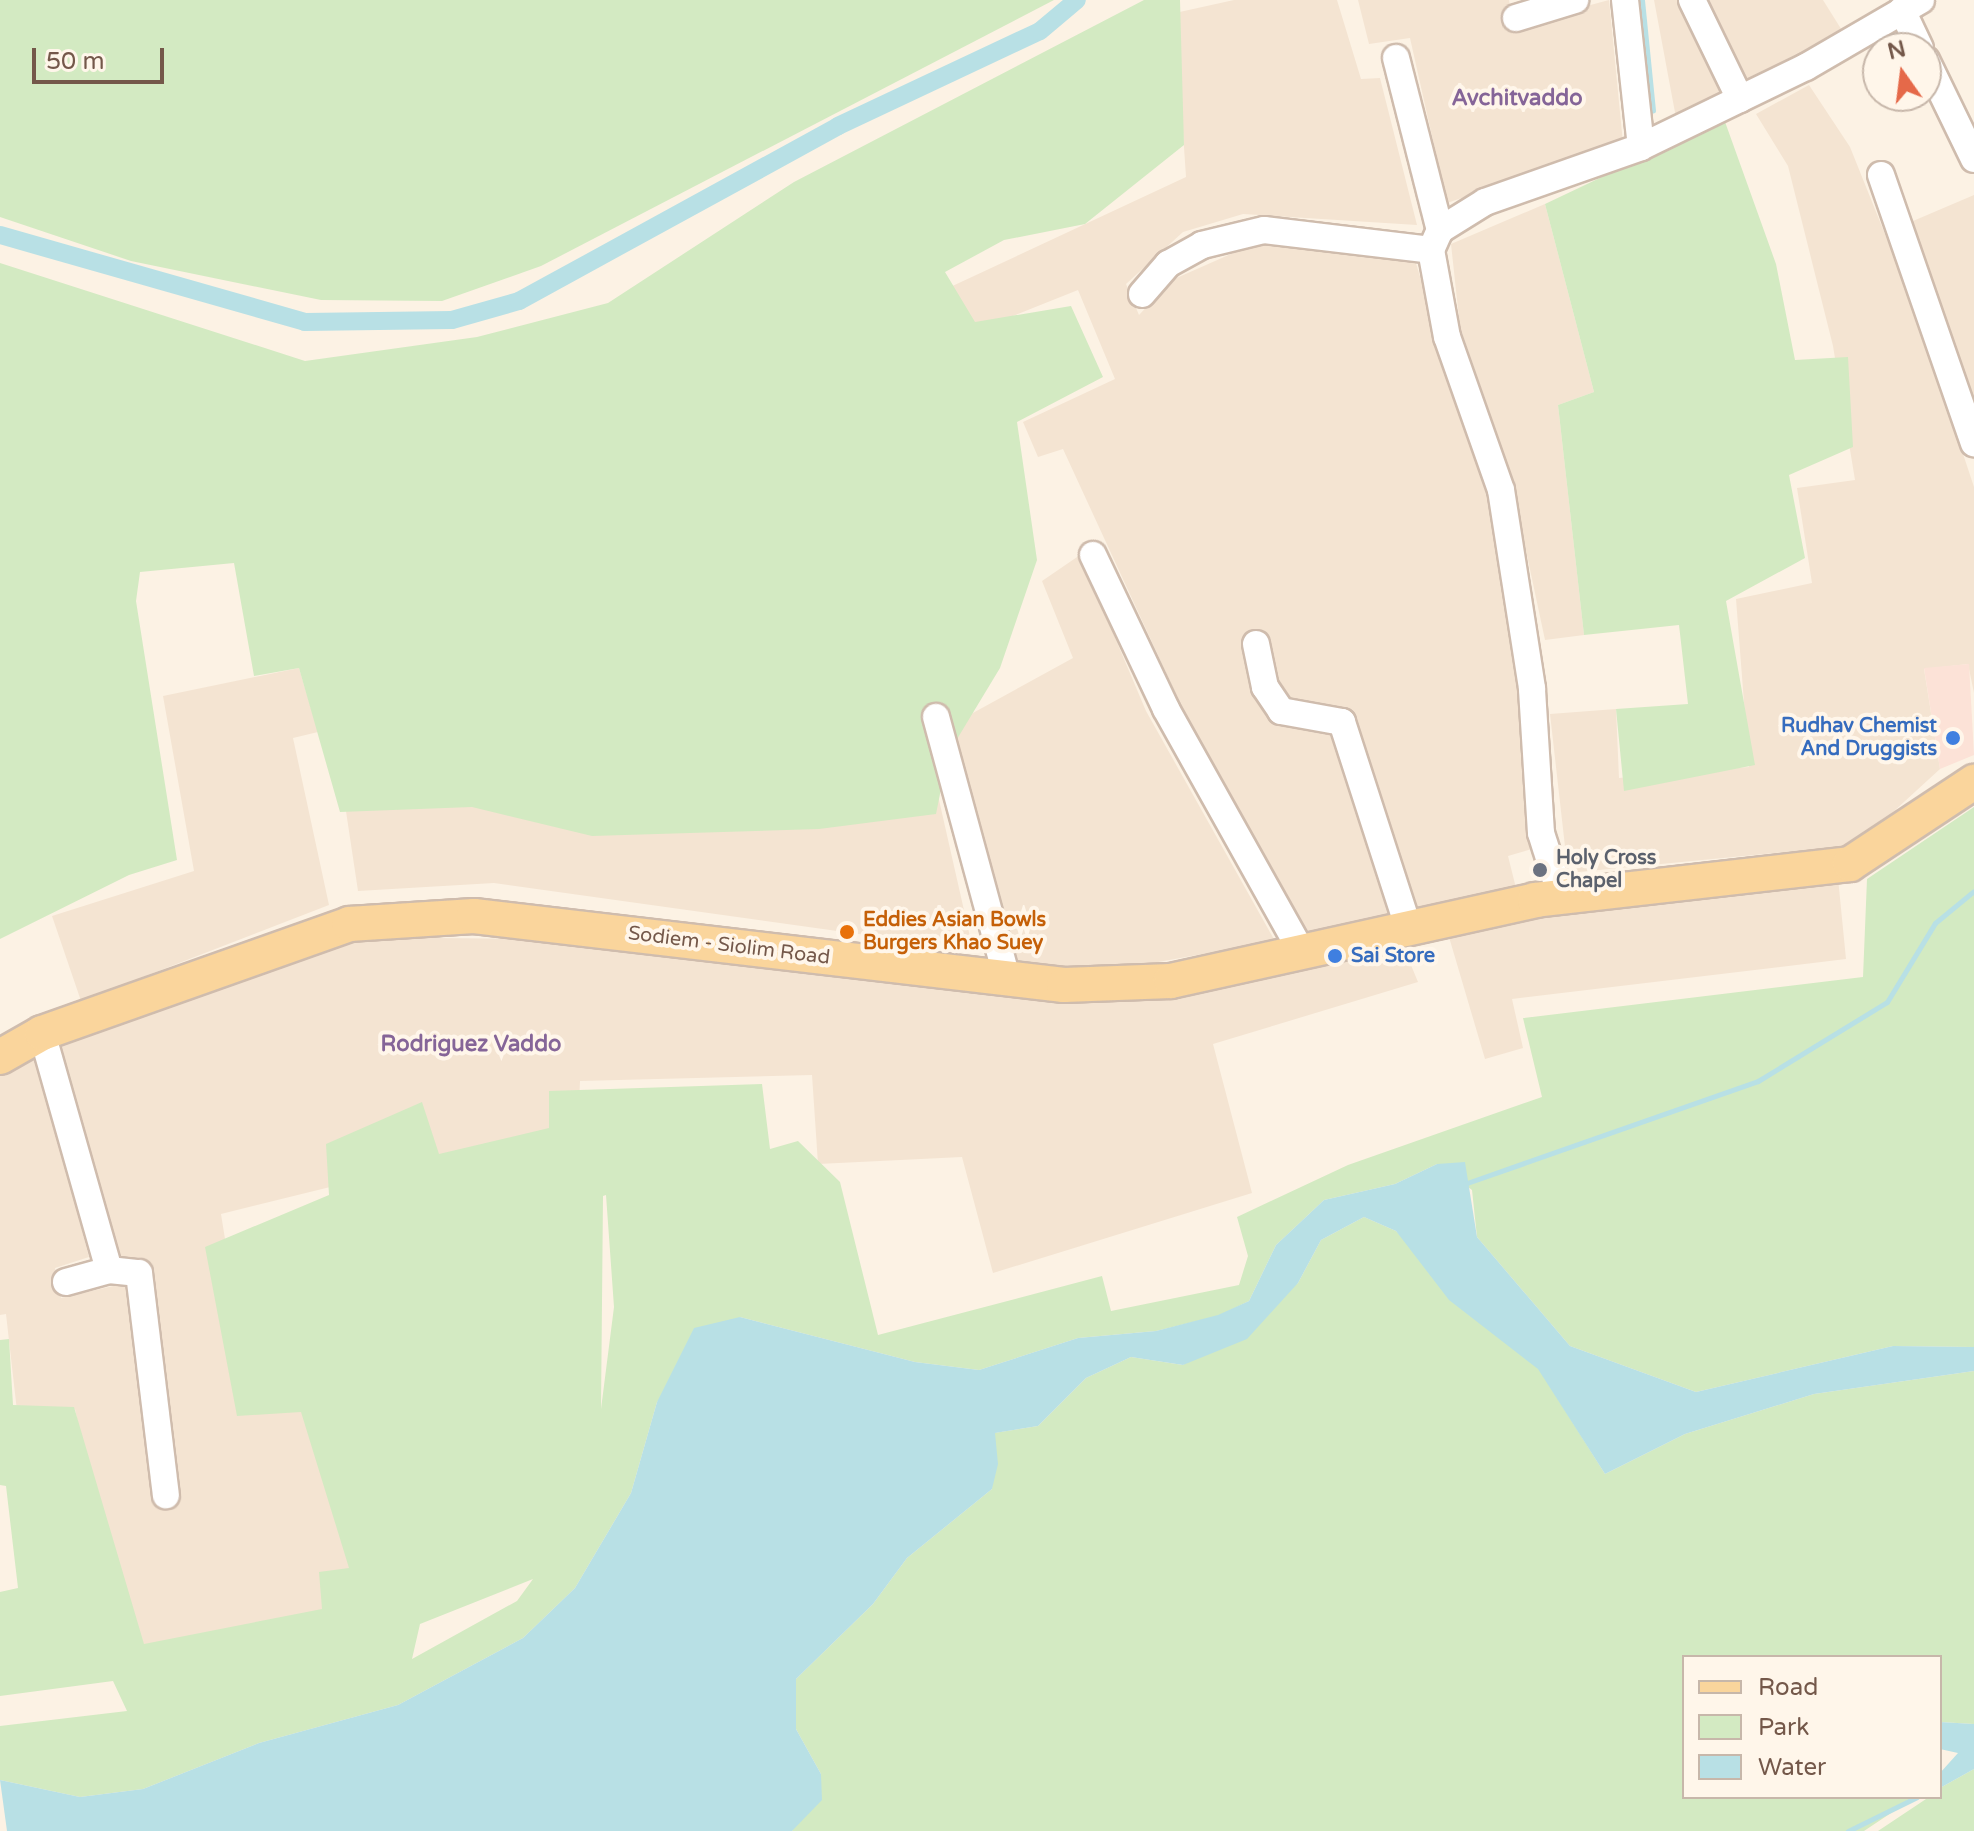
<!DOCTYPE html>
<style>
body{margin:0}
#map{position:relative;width:1974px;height:1831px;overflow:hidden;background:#fcf2e4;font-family:"Varela Round",sans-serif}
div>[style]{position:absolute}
.residential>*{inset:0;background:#f4e4d2}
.commercial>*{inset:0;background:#fce2d7}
.green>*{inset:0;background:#d3eac2}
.water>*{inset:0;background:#b8e0e5}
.stream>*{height:5px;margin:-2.5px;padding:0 2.5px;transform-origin:2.5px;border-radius:2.5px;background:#b8e0e5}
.canal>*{height:18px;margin:-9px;padding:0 9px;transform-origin:9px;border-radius:9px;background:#b8e0e5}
.roads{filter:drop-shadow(2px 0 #cfbcad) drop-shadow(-2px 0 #cfbcad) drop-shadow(0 2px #cfbcad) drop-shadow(0 -2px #cfbcad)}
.minor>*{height:26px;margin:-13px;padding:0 13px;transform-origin:13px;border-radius:13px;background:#fff}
.major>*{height:34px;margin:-17px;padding:0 17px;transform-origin:17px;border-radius:17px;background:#fad59c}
.dots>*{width:22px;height:22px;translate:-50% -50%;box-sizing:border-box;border:4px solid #fff6ea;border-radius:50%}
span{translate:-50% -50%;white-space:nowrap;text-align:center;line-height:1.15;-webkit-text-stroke:8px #fff6ea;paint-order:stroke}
.shop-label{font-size:20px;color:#366cbe;font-weight:700}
.right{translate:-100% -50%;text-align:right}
.left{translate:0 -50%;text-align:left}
.worship-label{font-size:20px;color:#5b616d;font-weight:700}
.food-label{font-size:20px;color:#c56008;font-weight:700}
.street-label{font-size:20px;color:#74584a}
.neighbourhood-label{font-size:22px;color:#856598;font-weight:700}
.legend{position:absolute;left:1682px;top:1655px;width:260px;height:144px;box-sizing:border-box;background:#fff6ea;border:2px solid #c7b7aa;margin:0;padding:10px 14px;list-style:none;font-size:24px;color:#74584a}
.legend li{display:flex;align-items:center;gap:16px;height:40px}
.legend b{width:40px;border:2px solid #c7b7aa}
.north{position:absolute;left:1862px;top:32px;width:80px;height:80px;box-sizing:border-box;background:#fff6ea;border:2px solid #c7b7aa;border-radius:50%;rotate:346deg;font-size:22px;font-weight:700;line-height:32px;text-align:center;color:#74584a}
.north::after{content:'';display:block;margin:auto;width:28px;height:36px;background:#e56949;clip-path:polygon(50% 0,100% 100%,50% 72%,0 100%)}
.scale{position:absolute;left:32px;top:48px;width:132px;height:36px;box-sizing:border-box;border:4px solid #74584a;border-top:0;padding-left:10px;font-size:24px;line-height:28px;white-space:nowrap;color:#74584a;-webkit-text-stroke:6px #fff6ea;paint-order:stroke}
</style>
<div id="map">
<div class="residential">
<div style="clip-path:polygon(1234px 0,1337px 0,1361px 79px,1380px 78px,1417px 225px,1243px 214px,1183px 232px,1126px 284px,1139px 315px,1172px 280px,1258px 242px,1414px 257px,1487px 493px,1517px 670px,1532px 849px,1508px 856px,1516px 888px,1305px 934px,1187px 718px,1063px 449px,1038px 457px,1023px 422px,1115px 379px,1078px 290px,975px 331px,946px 289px,1186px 177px,1175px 13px)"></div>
<div style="clip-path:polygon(1358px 0,1509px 0,1513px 26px,1609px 0,1623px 143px,1447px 203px,1410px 38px,1369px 44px)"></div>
<div style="clip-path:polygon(1654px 0,1823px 0,1843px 32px,1677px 123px)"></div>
<div style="clip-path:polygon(1809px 85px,1850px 147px,1915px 309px,1974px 487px,1974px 693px,1968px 664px,1924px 669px,1940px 769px,1857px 845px,1568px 873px,1550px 714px,1616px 709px,1619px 778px,1749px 767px,1736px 599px,1812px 583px,1797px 488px,1855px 480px,1833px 346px,1788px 166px,1756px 114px)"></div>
<div style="clip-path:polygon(1974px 195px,1974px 413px,1906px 224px)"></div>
<div style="clip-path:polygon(1545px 204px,1594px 392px,1558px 405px,1584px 635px,1545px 640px,1508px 466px,1460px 327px,1451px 244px)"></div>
<div style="clip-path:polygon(1080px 555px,1146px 711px,1275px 941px,1125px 968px,1012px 965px,951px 725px,1073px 658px,1042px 581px)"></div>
<div style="clip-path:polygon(299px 668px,318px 732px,293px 738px,329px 905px,81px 1001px,52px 916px,194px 871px,163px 696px)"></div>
<div style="clip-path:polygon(937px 791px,973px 950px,494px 883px,358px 891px,344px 798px)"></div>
<div style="clip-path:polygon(1838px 878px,1846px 959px,1512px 999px,1523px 1048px,1485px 1059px,1449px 937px,1502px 920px)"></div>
<div style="clip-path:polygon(338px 937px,530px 939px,1164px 999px,1401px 941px,1418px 982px,1213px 1044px,1252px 1193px,993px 1273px,962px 1157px,818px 1164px,812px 1075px,580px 1081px,578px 1126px,221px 1214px,249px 1388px,323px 1377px,375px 1600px,126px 1652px,75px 1409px,18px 1420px,6px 1314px,0 1315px,0 1076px,36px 1057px,89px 1257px,55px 1268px,61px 1298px,122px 1284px,59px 1042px)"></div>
</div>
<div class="commercial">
<div style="clip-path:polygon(1969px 664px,1974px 755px,1940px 769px,1924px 668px)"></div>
</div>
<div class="green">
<div style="clip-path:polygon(0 0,1054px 0,541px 266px,442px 301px,321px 300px,131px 261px,0 217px)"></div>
<div style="clip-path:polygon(1144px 0,1180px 0,1184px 145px,1085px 224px,1004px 240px,945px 272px,975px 322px,1071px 306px,1103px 377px,1017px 422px,1037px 560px,1000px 668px,948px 754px,936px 814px,819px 829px,592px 836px,472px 807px,340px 812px,299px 668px,254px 676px,234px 563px,140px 572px,136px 601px,177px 860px,129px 875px,0 939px,0 263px,305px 361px,477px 337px,608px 303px,794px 182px)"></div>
<div style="clip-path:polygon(1724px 119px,1776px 264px,1795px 360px,1848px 357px,1853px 447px,1789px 475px,1805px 558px,1726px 601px,1755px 765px,1624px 791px,1616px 709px,1688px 704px,1679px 625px,1584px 635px,1558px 405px,1594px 392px,1545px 204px)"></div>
<div style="clip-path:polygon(evenodd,1974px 807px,1974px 1347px,1893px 1346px,1696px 1392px,1570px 1346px,1477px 1237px,1472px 1190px,1437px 1164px,1395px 1184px,1324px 1200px,1276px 1245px,1249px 1301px,1218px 1316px,1156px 1331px,1078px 1338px,979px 1370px,915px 1362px,740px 1317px,657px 1402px,631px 1493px,575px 1588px,523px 1638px,398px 1705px,259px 1743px,143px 1789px,80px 1797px,0 1780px,0 1726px,127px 1711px,113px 1681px,0 1696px,0 1592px,18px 1588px,6px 1486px,0 1485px,0 1340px,9px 1339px,13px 1405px,74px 1407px,144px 1644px,322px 1609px,319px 1572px,349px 1568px,301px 1412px,237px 1416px,205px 1247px,329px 1195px,326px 1144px,422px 1102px,439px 1154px,549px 1128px,549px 1091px,762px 1084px,770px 1149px,798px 1141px,840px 1182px,878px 1335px,1102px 1276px,1111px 1311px,1239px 1285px,1248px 1256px,1237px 1217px,1348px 1165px,1542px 1097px,1523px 1018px,1863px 977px,1867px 879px,1974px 807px,606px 1195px,614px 1307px,601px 1409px,603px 1196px,606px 1195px,1974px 807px,533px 1579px,517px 1601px,412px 1659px,420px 1624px,533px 1579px)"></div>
<div style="clip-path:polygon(1364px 1217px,1396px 1231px,1539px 1369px,1605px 1474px,1685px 1434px,1814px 1394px,1974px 1371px,1974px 1724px,1940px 1722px,1940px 1657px,1684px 1657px,1684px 1797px,1915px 1797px,1864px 1831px,792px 1831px,821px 1774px,796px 1729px,796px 1679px,873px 1604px,907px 1558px,992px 1489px,994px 1433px,1038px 1426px,1086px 1378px,1131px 1357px,1183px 1365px,1298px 1283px,1321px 1240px)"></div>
<div style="clip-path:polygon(1974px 1769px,1974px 1831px,1878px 1831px,1929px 1797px,1940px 1797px,1940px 1788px)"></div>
</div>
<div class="water">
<div style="clip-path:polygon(1465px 1162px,1477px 1237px,1570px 1346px,1696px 1392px,1893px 1346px,1974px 1347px,1974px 1371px,1814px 1394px,1685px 1434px,1605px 1474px,1538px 1369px,1449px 1300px,1396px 1231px,1364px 1217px,1321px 1240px,1298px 1283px,1247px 1339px,1183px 1365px,1131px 1357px,1086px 1378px,1038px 1426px,995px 1433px,998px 1464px,992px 1489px,907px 1558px,873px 1604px,796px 1679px,796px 1729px,821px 1774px,822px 1800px,792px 1831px,7px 1831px,0 1780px,80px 1797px,143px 1789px,259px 1743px,398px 1705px,523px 1638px,575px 1588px,631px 1493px,657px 1402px,694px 1328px,740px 1317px,915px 1362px,979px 1370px,1078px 1338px,1156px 1331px,1218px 1315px,1249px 1301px,1276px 1245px,1324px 1200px,1395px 1184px,1437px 1164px)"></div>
<div style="clip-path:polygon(1940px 1722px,1974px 1724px,1974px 1769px,1940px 1788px,1940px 1773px,1958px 1753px,1940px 1749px)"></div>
</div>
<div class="stream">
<div style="left:1642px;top:0;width:111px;rotate:84.3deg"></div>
<div style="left:1467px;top:1183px;width:308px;rotate:-19.3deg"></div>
<div style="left:1758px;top:1081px;width:151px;rotate:-31.5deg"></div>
<div style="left:1887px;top:1002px;width:92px;rotate:-58.7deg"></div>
<div style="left:1935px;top:923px;width:50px;rotate:-39.4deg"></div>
<div style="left:1848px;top:1831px;width:77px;rotate:-26.2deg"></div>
</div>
<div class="canal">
<div style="left:0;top:235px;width:317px;rotate:15.9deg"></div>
<div style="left:305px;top:322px;width:147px;rotate:-0.8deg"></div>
<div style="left:452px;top:320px;width:70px;rotate:-15.8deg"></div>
<div style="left:519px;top:301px;width:364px;rotate:-28.7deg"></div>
<div style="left:838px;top:126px;width:223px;rotate:-25.2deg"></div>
<div style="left:1040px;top:31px;width:48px;rotate:-40deg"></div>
</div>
<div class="roads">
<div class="minor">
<div style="left:1625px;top:0;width:148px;rotate:83.8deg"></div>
<div style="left:1692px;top:0;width:110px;rotate:64.1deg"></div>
<div style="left:1902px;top:10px;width:42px;rotate:64.7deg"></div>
<div style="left:1516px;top:18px;width:62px;rotate:-17deg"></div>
<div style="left:1396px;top:58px;width:178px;rotate:75.7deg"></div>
<div style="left:1926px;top:60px;width:110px;rotate:64.1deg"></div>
<div style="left:1881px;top:175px;width:284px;rotate:70.9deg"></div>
<div style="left:1142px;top:294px;width:40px;rotate:-49deg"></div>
<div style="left:1168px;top:264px;width:39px;rotate:-29deg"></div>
<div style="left:1202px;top:245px;width:64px;rotate:-13.6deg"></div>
<div style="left:1264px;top:230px;width:168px;rotate:6.8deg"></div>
<div style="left:1093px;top:555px;width:170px;rotate:64.6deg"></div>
<div style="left:1166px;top:709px;width:275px;rotate:60.8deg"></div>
<div style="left:1256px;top:644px;width:44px;rotate:78.2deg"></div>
<div style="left:1265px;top:687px;width:29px;rotate:56deg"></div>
<div style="left:1281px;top:711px;width:62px;rotate:10.2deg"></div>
<div style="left:1342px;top:722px;width:214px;rotate:72.1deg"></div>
<div style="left:936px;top:717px;width:270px;rotate:74.8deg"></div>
<div style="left:1561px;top:896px;width:66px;rotate:-107.6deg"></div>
<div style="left:1541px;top:833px;width:145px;rotate:-93.6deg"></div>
<div style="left:1532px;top:688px;width:200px;rotate:-98.9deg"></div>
<div style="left:1501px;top:490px;width:162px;rotate:-109.4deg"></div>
<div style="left:1447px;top:337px;width:88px;rotate:-100.4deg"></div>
<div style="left:1431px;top:250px;width:22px;rotate:-66deg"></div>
<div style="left:1440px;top:230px;width:53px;rotate:-31.9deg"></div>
<div style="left:1485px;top:202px;width:165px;rotate:-19.4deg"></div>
<div style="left:1641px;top:147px;width:183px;rotate:-25.9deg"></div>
<div style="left:1806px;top:67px;width:133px;rotate:-30.2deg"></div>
<div style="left:42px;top:1033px;width:246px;rotate:74.2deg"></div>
<div style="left:66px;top:1282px;width:45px;rotate:-15.6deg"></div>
<div style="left:109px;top:1270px;width:30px;rotate:6deg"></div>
<div style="left:139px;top:1273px;width:224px;rotate:83.1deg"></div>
</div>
<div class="major">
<div style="left:0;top:1057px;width:48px;rotate:-29.7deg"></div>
<div style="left:42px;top:1033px;width:326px;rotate:-19.5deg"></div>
<div style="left:349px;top:924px;width:125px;rotate:-3.7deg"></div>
<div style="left:474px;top:916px;width:594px;rotate:6.67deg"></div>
<div style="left:1064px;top:985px;width:107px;rotate:-2.1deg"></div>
<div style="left:1171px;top:981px;width:373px;rotate:-12.5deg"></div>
<div style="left:1535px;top:900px;width:317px;rotate:-6.5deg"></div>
<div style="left:1850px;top:864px;width:149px;rotate:-33.5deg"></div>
</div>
</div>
<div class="dots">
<div style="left:1953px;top:738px;background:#3f7fe0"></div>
<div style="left:1540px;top:870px;background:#6b7280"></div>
<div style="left:847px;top:932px;background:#e8710a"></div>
<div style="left:1335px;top:956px;background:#3f7fe0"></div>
</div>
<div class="shop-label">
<span class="right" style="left:1937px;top:738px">Rudhav Chemist<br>And Druggists</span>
<span class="left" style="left:1351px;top:956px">Sai Store</span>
</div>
<div class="worship-label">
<span class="left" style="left:1556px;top:870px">Holy Cross<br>Chapel</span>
</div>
<div class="food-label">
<span class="left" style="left:863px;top:932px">Eddies Asian Bowls<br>Burgers Khao Suey</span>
</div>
<div class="street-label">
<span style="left:729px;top:946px;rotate:7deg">Sodiem - Siolim Road</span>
</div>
<div class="neighbourhood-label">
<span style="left:1517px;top:99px">Avchitvaddo</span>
<span style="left:471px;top:1045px">Rodriguez Vaddo</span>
</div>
<ul class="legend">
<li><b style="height:10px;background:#fad59c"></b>Road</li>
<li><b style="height:22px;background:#d3eac2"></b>Park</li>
<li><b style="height:22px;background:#b8e0e5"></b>Water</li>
</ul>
<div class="north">N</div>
<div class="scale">50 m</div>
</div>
